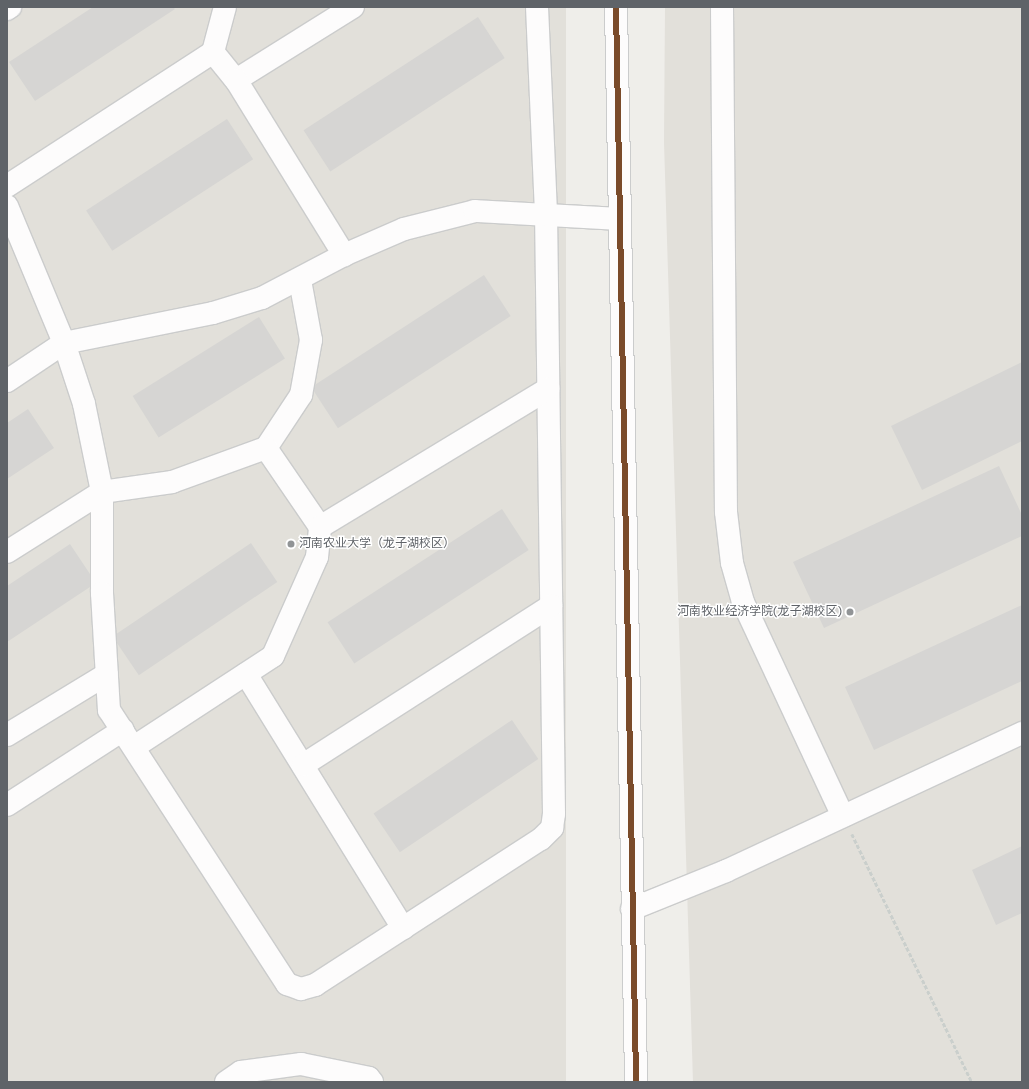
<!DOCTYPE html>
<meta charset="utf-8">
<style>
body{margin:0}
#map{position:relative;width:1029px;height:1089px;overflow:hidden;background:#efeeea;font-family:"DM Sans","Noto Sans SC",sans-serif}
div>[style]{position:absolute}
.education>*{inset:0;background:#e2e0da;transform-origin:0 0}
.building>*{inset:0;background:#d6d5d3;transform-origin:0 0}
.path>*{height:2.5px;margin-top:-1.25px;transform-origin:0;background:repeating-linear-gradient(90deg,#cacfcc 0 4px,transparent 0 6px)}
.roads{filter:drop-shadow(1px 0 #cbcccc) drop-shadow(-1px 0 #cbcccc) drop-shadow(0 1px #cbcccc) drop-shadow(0 -1px #cbcccc)}
.minor>*{height:22px;margin:-11px;padding:0 11px;transform-origin:11px;border-radius:11px;background:#fdfcfc}
.bus-1>*{height:6px;margin:-3px;padding:0 3px;transform-origin:3px;border-radius:3px;background:#7a4b2a}
.dots>*{width:11px;height:11px;translate:-50% -50%;box-sizing:border-box;border:2px solid #fff;border-radius:50%}
span{translate:-50% -50%;white-space:nowrap;text-align:center;line-height:1.15;-webkit-text-stroke:3px #fff;paint-order:stroke}
.poi-label{font-size:12px;color:#5f6368}
.left{translate:0 -50%;text-align:left}
.right{translate:-100% -50%;text-align:right}
.frame{position:absolute;inset:0;border:8px solid #5f6368;pointer-events:none}
</style>
<div id="map">
<div class="education">
<div style="left:7px;top:7px;width:559px;height:1075px"></div>
<div style="clip-path:polygon(665px 7px,1022px 7px,1022px 1082px,693px 1082px,664px 142px)"></div>
</div>
<div class="building">
<div style="clip-path:polygon(93px 7px,173px 7px,175px 9px,35px 101px,9px 62px)"></div>
<div style="left:478px;top:17px;width:49px;height:208px;rotate:57deg"></div>
<div style="left:227px;top:119px;width:48px;height:168px;rotate:57deg"></div>
<div style="left:484px;top:275px;width:49px;height:206px;rotate:57deg"></div>
<div style="left:259px;top:317px;width:49px;height:149px;rotate:58deg"></div>
<div style="clip-path:polygon(1022px 362px,1022px 441px,922px 490px,891px 426px)"></div>
<div style="clip-path:polygon(28px 409px,54px 448px,7px 479px,7px 423px)"></div>
<div style="clip-path:polygon(999px 466px,1022px 515px,1022px 536px,824px 628px,793px 562px)"></div>
<div style="left:502px;top:509px;width:49px;height:208px;rotate:57deg"></div>
<div style="left:251px;top:543px;width:47px;height:167px;rotate:56deg"></div>
<div style="clip-path:polygon(70px 544px,96px 583px,7px 642px,7px 586px)"></div>
<div style="clip-path:polygon(1022px 605px,1022px 681px,874px 750px,845px 687px)"></div>
<div style="left:512px;top:720px;width:47px;height:167px;rotate:56deg"></div>
<div style="clip-path:polygon(1022px 846px,1022px 913px,996px 925px,972px 870px)"></div>
</div>
<div class="path">
<div style="left:852px;top:834px;width:276px;rotate:64.2deg"></div>
</div>
<div class="roads">
<div class="minor">
<div style="left:616px;top:7px;width:1075px;rotate:88.93deg"></div>
<div style="left:722px;top:7px;width:505px;rotate:89.55deg"></div>
<div style="left:726px;top:512px;width:51px;rotate:83.3deg"></div>
<div style="left:732px;top:563px;width:41px;rotate:74.2deg"></div>
<div style="left:743px;top:602px;width:236px;rotate:65deg"></div>
<div style="left:7px;top:9px;width:4px;rotate:-34deg"></div>
<div style="left:213px;top:52px;width:47px;rotate:-75.1deg"></div>
<div style="left:236px;top:80px;width:138px;rotate:-32deg"></div>
<div style="left:7px;top:186px;width:246px;rotate:-33deg"></div>
<div style="left:213px;top:52px;width:36px;rotate:51deg"></div>
<div style="left:236px;top:80px;width:206px;rotate:58.3deg"></div>
<div style="left:7px;top:206px;width:148px;rotate:67.4deg"></div>
<div style="left:64px;top:343px;width:64px;rotate:71.8deg"></div>
<div style="left:84px;top:404px;width:90px;rotate:78.4deg"></div>
<div style="left:102px;top:492px;width:101px;rotate:90deg"></div>
<div style="left:102px;top:593px;width:117px;rotate:86.6deg"></div>
<div style="left:109px;top:710px;width:327px;rotate:57deg"></div>
<div style="left:287px;top:984px;width:15px;rotate:20deg"></div>
<div style="left:301px;top:989px;width:15px;rotate:-16deg"></div>
<div style="left:315px;top:985px;width:269px;rotate:-32.9deg"></div>
<div style="left:541px;top:839px;width:16px;rotate:-45deg"></div>
<div style="left:552px;top:828px;width:14px;rotate:-82deg"></div>
<div style="left:554px;top:814px;width:601px;rotate:-90.76deg"></div>
<div style="left:546px;top:213px;width:206px;rotate:-92.5deg"></div>
<div style="left:7px;top:381px;width:69px;rotate:-33.7deg"></div>
<div style="left:64px;top:343px;width:152px;rotate:-11.4deg"></div>
<div style="left:213px;top:313px;width:51px;rotate:-17deg"></div>
<div style="left:262px;top:298px;width:93px;rotate:-27.7deg"></div>
<div style="left:344px;top:255px;width:65px;rotate:-23.4deg"></div>
<div style="left:404px;top:229px;width:73px;rotate:-14.2deg"></div>
<div style="left:475px;top:211px;width:143px;rotate:3.2deg"></div>
<div style="left:266px;top:448px;width:64px;rotate:-56.6deg"></div>
<div style="left:301px;top:395px;width:56px;rotate:-79.7deg"></div>
<div style="left:311px;top:340px;width:61px;rotate:-100.4deg"></div>
<div style="left:7px;top:552px;width:112px;rotate:-32.3deg"></div>
<div style="left:102px;top:492px;width:71px;rotate:-8.1deg"></div>
<div style="left:172px;top:482px;width:100px;rotate:-19.9deg"></div>
<div style="left:266px;top:448px;width:96px;rotate:55.6deg"></div>
<div style="left:246px;top:674px;width:299px;rotate:58.3deg"></div>
<div style="left:7px;top:735px;width:117px;rotate:-31.4deg"></div>
<div style="left:134px;top:747px;width:166px;rotate:-33.2deg"></div>
<div style="left:273px;top:656px;width:108px;rotate:-66deg"></div>
<div style="left:317px;top:557px;width:30px;rotate:-84deg"></div>
<div style="left:320px;top:527px;width:267px;rotate:-31.2deg"></div>
<div style="left:303px;top:765px;width:295px;rotate:-32.7deg"></div>
<div style="left:7px;top:805px;width:138px;rotate:-32.9deg"></div>
<div style="left:632px;top:909px;width:101px;rotate:-22deg"></div>
<div style="left:726px;top:871px;width:327px;rotate:-25deg"></div>
<div style="left:226px;top:1082px;width:18px;rotate:-34deg"></div>
<div style="left:241px;top:1072px;width:61px;rotate:-7.6deg"></div>
<div style="left:301px;top:1064px;width:69px;rotate:11.6deg"></div>
<div style="left:369px;top:1078px;width:5px;rotate:53deg"></div>
</div>
</div>
<div class="bus-1">
<div style="left:616px;top:7px;width:1075px;rotate:88.93deg"></div>
</div>
<div class="dots">
<div style="left:291px;top:544px;background:#919496"></div>
<div style="left:850px;top:612px;background:#919496"></div>
</div>
<div class="poi-label">
<span class="left" style="left:299px;top:544px">河南农业大学（龙子湖校区）</span>
<span class="right" style="left:842px;top:612px">河南牧业经济学院(龙子湖校区)</span>
</div>
<div class="frame"></div>
</div>
